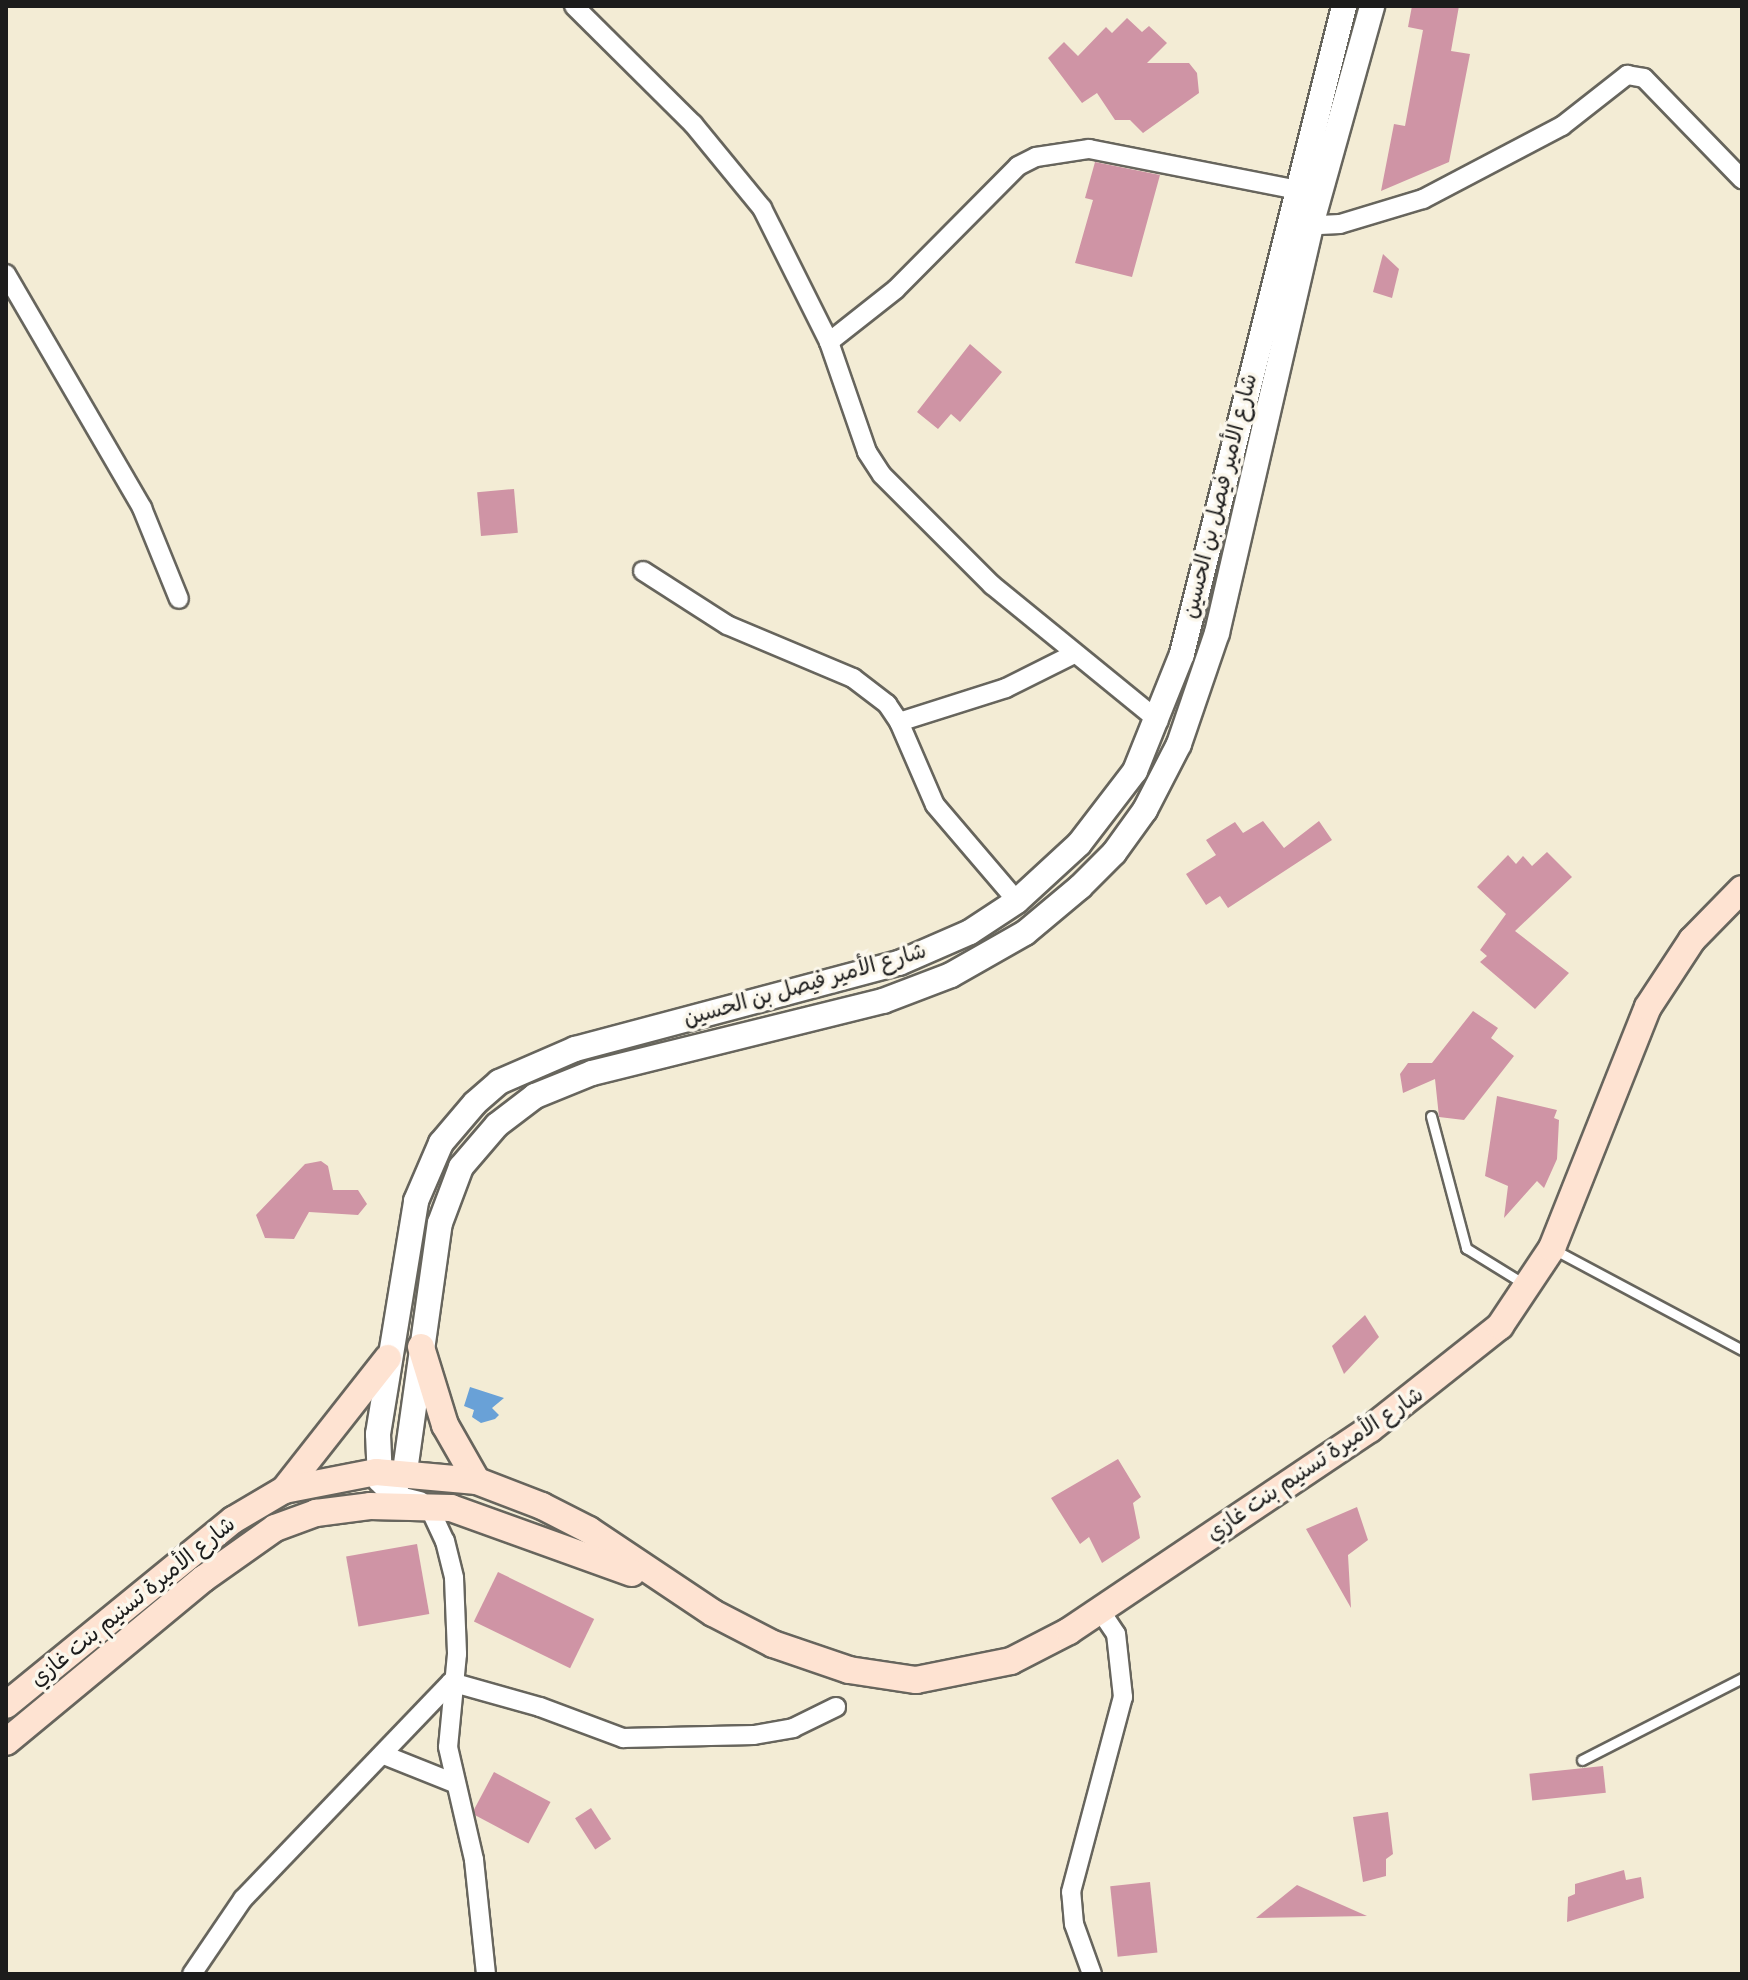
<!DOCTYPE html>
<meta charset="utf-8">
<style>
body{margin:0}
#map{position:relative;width:1748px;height:1980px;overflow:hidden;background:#f3ecd5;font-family:Pangolin,"Playpen Sans Arabic",sans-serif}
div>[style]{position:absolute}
.water>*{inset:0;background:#69a1d7}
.building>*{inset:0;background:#cf94a5;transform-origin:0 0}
.roads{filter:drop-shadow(2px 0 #67655d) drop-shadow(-2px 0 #67655d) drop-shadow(0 2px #67655d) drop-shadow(0 -2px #67655d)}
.service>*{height:9px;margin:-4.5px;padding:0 4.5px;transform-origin:4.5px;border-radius:4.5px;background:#fff}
.minor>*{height:18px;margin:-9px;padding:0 9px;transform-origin:9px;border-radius:9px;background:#fff}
.tertiary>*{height:24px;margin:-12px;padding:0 12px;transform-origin:12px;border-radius:12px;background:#fff}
.secondary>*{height:26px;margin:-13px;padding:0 13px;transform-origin:13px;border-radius:13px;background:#fee3d2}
span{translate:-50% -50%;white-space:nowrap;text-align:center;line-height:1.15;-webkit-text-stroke:7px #fbf7ec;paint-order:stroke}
.street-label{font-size:22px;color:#1c1c1c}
.frame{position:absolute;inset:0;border:8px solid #1c1c1c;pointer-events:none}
</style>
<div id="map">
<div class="water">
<div style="clip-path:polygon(470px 1387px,504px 1398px,492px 1408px,499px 1415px,495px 1419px,481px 1423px,472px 1417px,474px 1410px,464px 1406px)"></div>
</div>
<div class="building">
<div style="clip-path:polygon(1412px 6px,1459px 6px,1451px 51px,1470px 54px,1449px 162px,1381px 191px,1394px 124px,1405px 126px,1423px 30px,1408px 27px)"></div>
<div style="clip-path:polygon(1127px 18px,1142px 32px,1149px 26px,1167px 43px,1147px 63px,1189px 63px,1197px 73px,1199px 93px,1143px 133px,1130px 120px,1115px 120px,1097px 93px,1082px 103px,1048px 58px,1064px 42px,1078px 56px,1106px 27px,1112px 33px)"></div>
<div style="clip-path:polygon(1095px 162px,1160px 175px,1132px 277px,1075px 263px,1093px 200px,1085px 198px)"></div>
<div style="clip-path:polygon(1383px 254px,1399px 269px,1392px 298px,1373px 292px)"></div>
<div style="clip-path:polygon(970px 344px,1002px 372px,960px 422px,951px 414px,938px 429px,917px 412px)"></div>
<div style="left:514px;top:489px;width:44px;height:37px;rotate:85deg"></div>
<div style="clip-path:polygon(1263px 821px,1284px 848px,1319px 821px,1332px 840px,1228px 908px,1220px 896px,1206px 905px,1186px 874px,1216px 855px,1206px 840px,1235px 822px,1243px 833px)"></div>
<div style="clip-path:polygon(1547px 852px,1572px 877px,1515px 931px,1569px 973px,1535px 1009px,1480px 962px,1487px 956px,1480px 950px,1506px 914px,1477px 887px,1508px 855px,1516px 864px,1523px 856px,1532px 866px)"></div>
<div style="clip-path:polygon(1473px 1011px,1498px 1028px,1491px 1038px,1514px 1056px,1464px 1120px,1439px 1117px,1435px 1079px,1403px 1093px,1400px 1074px,1408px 1063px,1432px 1063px)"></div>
<div style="clip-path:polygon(1497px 1096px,1557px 1110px,1554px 1118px,1559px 1120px,1557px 1159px,1544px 1188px,1537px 1181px,1504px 1218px,1508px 1186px,1485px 1176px)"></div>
<div style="clip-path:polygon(321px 1161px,328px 1166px,333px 1190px,358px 1190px,367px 1204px,358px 1215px,309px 1212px,294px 1239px,265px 1238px,256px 1215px,305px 1164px)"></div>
<div style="clip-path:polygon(1365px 1315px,1379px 1337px,1344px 1374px,1332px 1346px)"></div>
<div style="clip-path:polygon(1118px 1459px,1141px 1497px,1133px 1503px,1140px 1538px,1102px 1563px,1089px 1537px,1080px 1544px,1051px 1498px)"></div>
<div style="clip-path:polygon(1357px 1507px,1368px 1540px,1348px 1555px,1351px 1608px,1306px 1529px)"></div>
<div style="left:417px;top:1544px;width:71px;height:72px;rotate:80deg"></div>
<div style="left:498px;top:1572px;width:107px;height:55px;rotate:26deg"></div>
<div style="left:1603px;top:1766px;width:27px;height:74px;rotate:84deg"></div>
<div style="left:494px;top:1772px;width:64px;height:47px;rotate:28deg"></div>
<div style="left:591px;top:1808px;width:37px;height:19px;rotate:57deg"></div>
<div style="clip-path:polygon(1388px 1812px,1393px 1854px,1386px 1859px,1386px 1876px,1363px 1882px,1353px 1817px)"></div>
<div style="clip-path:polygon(1624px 1870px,1626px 1880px,1641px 1877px,1644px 1898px,1567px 1922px,1568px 1897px,1575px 1894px,1575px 1884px)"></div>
<div style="left:1150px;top:1882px;width:71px;height:40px;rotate:84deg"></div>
<div style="clip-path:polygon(1297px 1885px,1367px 1916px,1256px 1918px)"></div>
</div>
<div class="roads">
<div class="service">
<div style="left:1431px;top:1116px;width:137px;rotate:75.1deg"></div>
<div style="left:1466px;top:1248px;width:70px;rotate:31.7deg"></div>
<div style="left:1555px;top:1250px;width:212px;rotate:28.1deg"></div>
<div style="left:1582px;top:1760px;width:180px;rotate:-27.1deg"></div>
</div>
<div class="minor">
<div style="left:574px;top:6px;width:168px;rotate:44.8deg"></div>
<div style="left:693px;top:124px;width:109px;rotate:50.6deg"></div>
<div style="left:762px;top:208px;width:150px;rotate:63.4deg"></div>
<div style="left:829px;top:342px;width:116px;rotate:70.9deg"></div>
<div style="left:867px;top:452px;width:27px;rotate:57deg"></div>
<div style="left:882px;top:475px;width:156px;rotate:45deg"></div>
<div style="left:992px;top:585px;width:215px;rotate:39.2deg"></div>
<div style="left:1300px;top:226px;width:40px;rotate:-2.9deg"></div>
<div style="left:1340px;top:224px;width:87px;rotate:-16.8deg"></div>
<div style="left:1423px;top:199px;width:157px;rotate:-27.7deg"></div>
<div style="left:1562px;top:126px;width:83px;rotate:-38.1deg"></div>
<div style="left:1627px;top:75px;width:17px;rotate:10deg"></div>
<div style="left:1644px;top:78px;width:141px;rotate:45.9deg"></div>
<div style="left:6px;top:274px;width:271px;rotate:59.8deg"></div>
<div style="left:142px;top:508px;width:98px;rotate:67.9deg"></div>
<div style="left:829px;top:342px;width:85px;rotate:-38.3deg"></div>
<div style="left:896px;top:289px;width:173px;rotate:-45.2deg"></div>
<div style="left:1018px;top:166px;width:20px;rotate:-27deg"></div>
<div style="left:1036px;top:157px;width:54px;rotate:-8.6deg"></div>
<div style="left:1089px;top:149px;width:224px;rotate:11.1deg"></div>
<div style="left:643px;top:571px;width:100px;rotate:32.7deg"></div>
<div style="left:727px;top:625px;width:137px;rotate:22.8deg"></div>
<div style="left:853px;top:678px;width:43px;rotate:37.4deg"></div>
<div style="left:887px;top:704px;width:22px;rotate:56deg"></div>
<div style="left:1017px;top:901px;width:126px;rotate:-130.5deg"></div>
<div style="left:935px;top:805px;width:90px;rotate:-113.4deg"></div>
<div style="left:899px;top:722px;width:112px;rotate:-17.6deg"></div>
<div style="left:1006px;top:688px;width:74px;rotate:-26.6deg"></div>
<div style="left:428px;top:1505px;width:40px;rotate:65deg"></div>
<div style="left:445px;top:1541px;width:38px;rotate:76deg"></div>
<div style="left:454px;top:1578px;width:76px;rotate:87.7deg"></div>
<div style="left:457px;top:1654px;width:93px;rotate:95.5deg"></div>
<div style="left:448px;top:1747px;width:116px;rotate:77deg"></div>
<div style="left:474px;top:1860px;width:115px;rotate:84deg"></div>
<div style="left:384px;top:1755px;width:75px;rotate:21.8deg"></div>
<div style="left:192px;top:1974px;width:91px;rotate:-55.8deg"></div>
<div style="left:243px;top:1899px;width:301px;rotate:-46.2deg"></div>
<div style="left:451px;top:1682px;width:92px;rotate:15.7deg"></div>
<div style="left:540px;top:1707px;width:89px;rotate:20.5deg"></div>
<div style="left:623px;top:1738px;width:131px;rotate:-1.3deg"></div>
<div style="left:754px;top:1735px;width:40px;rotate:-10deg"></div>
<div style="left:793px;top:1728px;width:48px;rotate:-26deg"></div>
<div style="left:1092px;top:1974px;width:53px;rotate:-109.8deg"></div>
<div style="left:1074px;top:1924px;width:32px;rotate:-95deg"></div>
<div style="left:1071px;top:1892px;width:202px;rotate:-75.1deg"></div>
<div style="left:1123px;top:1697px;width:63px;rotate:-96.3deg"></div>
<div style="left:1116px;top:1634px;width:30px;rotate:-124deg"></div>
</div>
<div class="tertiary">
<div style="left:392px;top:1491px;width:24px;rotate:-57deg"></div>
<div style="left:405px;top:1471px;width:250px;rotate:-82deg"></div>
<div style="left:440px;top:1223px;width:60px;rotate:-69.4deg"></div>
<div style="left:461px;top:1167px;width:55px;rotate:-49.4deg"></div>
<div style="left:497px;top:1125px;width:48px;rotate:-37.3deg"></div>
<div style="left:535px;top:1096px;width:61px;rotate:-22deg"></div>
<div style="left:592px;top:1073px;width:300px;rotate:-13.9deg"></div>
<div style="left:883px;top:1001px;width:73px;rotate:-20.9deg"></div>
<div style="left:951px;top:975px;width:85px;rotate:-29.6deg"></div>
<div style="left:1025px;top:933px;width:72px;rotate:-39.9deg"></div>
<div style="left:1080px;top:887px;width:48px;rotate:-45deg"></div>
<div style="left:1114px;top:853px;width:53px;rotate:-54.2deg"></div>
<div style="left:1145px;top:810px;width:74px;rotate:-62.7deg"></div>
<div style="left:1179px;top:744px;width:117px;rotate:-71.1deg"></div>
<div style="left:1217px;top:633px;width:426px;rotate:-77deg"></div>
<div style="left:1313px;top:218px;width:220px;rotate:-74.4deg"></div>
<div style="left:419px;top:1504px;width:21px;rotate:-166deg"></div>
<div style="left:399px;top:1499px;width:27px;rotate:-135deg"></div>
<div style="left:380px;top:1480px;width:46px;rotate:-92.5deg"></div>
<div style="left:378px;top:1434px;width:236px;rotate:-80.7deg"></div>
<div style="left:416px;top:1201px;width:63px;rotate:-66.7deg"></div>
<div style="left:441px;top:1143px;width:52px;rotate:-49.6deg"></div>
<div style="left:475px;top:1103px;width:32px;rotate:-41deg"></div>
<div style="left:499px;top:1082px;width:83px;rotate:-23.5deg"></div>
<div style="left:575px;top:1049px;width:335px;rotate:-14.9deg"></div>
<div style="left:899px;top:963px;width:77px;rotate:-23.6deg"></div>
<div style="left:970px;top:932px;width:56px;rotate:-33.4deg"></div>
<div style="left:1017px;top:901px;width:84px;rotate:-42.6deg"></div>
<div style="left:1079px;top:844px;width:92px;rotate:-52.5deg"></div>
<div style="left:1135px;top:771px;width:126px;rotate:-68.1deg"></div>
<div style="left:1182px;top:654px;width:668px;rotate:-75.96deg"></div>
</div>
<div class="secondary">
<div style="left:421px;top:1347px;width:82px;rotate:72.9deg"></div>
<div style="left:445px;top:1425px;width:64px;rotate:60.3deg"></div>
<div style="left:284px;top:1490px;width:168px;rotate:-51.8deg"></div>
<div style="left:6px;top:1705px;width:293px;rotate:-39.2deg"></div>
<div style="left:233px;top:1520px;width:59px;rotate:-30.5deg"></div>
<div style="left:284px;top:1490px;width:94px;rotate:-11.1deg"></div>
<div style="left:376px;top:1472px;width:101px;rotate:5.1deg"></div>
<div style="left:477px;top:1481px;width:70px;rotate:21deg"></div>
<div style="left:542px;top:1506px;width:53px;rotate:27.1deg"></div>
<div style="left:589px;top:1530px;width:149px;rotate:33.8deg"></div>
<div style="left:713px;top:1613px;width:68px;rotate:27.3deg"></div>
<div style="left:773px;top:1644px;width:80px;rotate:18.9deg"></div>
<div style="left:849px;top:1670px;width:68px;rotate:8.5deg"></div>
<div style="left:916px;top:1680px;width:97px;rotate:-11.3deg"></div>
<div style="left:1011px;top:1661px;width:65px;rotate:-27.3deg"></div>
<div style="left:1069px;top:1631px;width:362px;rotate:-33.9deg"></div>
<div style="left:1370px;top:1429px;width:166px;rotate:-38.4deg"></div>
<div style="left:1500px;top:1326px;width:94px;rotate:-56.3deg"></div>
<div style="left:1552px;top:1248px;width:259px;rotate:-68.3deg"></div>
<div style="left:1648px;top:1007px;width:80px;rotate:-56.7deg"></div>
<div style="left:1692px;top:940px;width:71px;rotate:-45.6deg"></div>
<div style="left:6px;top:1742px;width:256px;rotate:-39.6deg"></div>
<div style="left:203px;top:1579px;width:88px;rotate:-35.3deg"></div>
<div style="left:275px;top:1528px;width:44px;rotate:-20.1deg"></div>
<div style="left:316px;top:1513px;width:54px;rotate:-7.4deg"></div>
<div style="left:370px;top:1506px;width:81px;rotate:1.4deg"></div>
<div style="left:451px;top:1508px;width:192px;rotate:19.8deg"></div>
</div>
</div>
<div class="street-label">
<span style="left:1220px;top:496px;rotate:-76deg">شارع الأمير فيصل بن الحسين</span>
<span style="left:805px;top:985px;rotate:-16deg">شارع الأمير فيصل بن الحسين</span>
<span style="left:1315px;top:1464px;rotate:-34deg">شارع الأميرة تسنيم بنت غازي</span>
<span style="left:133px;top:1602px;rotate:-39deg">شارع الأميرة تسنيم بنت غازي</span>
</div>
<div class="frame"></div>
</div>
